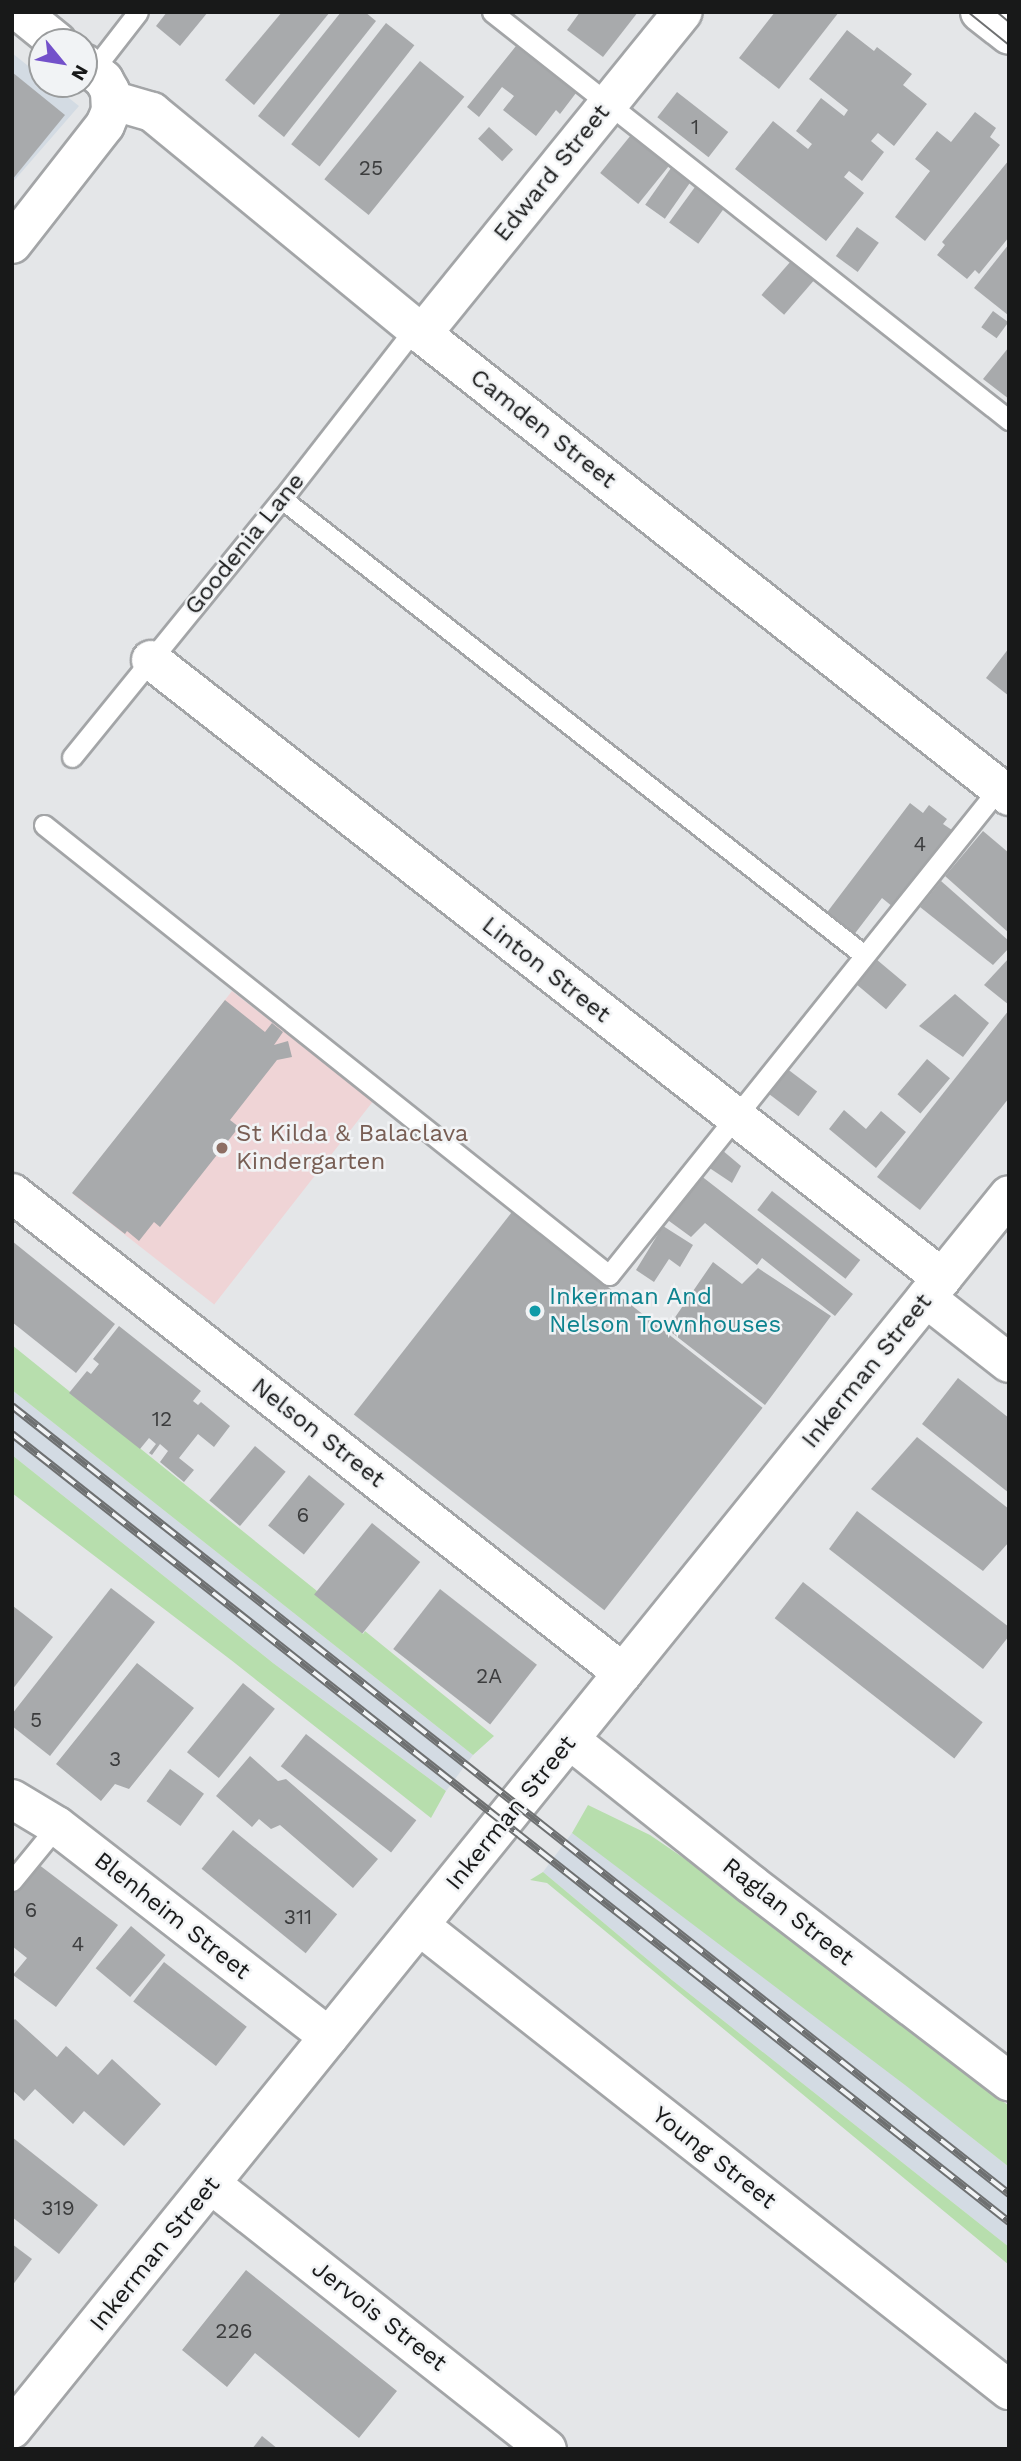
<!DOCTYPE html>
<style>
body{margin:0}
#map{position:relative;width:1021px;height:2461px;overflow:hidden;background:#e4e6e8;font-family:"Work Sans",sans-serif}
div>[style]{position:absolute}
.built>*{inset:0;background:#d3dbe3}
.education>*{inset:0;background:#efd4d6;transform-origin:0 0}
.green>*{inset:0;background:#b7dead}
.building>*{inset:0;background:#a8aaac;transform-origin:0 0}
.roads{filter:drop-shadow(2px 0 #a3a5a7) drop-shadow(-2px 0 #a3a5a7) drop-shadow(0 2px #a3a5a7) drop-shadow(0 -2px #a3a5a7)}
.lane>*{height:19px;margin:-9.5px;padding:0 9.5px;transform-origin:9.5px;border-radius:9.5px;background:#fff}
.street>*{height:38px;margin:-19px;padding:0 19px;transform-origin:19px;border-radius:19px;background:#fff}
.secondary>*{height:38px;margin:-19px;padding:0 19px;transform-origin:19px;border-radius:19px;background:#fff}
.tram>*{height:2px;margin:-1px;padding:0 1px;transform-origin:1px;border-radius:1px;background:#6e7071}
.rail>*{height:8px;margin-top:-4px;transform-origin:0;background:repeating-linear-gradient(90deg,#f1f3f5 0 16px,#6e7071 0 32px);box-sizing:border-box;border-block:2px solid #6e7071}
.dots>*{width:19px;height:19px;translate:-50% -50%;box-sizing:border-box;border:4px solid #f1f3f5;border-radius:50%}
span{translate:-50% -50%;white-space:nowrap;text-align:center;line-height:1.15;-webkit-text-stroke:5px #f1f3f5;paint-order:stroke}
.number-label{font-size:21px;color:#3c3d3e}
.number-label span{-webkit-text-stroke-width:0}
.street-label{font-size:24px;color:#181919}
.education-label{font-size:24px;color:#785e54}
.left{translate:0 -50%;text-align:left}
.culture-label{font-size:24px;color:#0d838f}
.frame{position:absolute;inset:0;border:14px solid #181919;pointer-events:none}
.north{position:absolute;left:28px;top:28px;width:70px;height:70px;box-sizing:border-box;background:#f1f3f5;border:2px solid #9a9c9d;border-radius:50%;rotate:120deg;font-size:19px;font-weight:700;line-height:28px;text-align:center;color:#181919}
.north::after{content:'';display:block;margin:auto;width:24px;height:32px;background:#7351ca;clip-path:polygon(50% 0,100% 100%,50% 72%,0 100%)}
</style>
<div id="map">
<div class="built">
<div style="clip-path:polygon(12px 53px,42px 77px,42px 84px,51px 84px,79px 106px,12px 183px)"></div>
<div style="clip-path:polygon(12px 1390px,473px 1755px,446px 1791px,273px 1663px,12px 1455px)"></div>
<div style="clip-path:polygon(572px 1833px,714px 1933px,1009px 2167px,1009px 2247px,672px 1980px,543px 1872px)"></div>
</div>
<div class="education">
<div style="left:232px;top:991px;width:179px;height:258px;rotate:38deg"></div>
</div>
<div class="green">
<div style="clip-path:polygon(12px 1345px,317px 1591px,363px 1634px,365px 1631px,494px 1736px,473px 1755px,12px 1390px)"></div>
<div style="clip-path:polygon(12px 1455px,273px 1663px,446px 1791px,431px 1818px,231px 1660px,12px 1493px)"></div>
<div style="clip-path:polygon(588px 1805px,650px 1835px,732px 1891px,1009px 2106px,1009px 2167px,905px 2085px,572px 1833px)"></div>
<div style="clip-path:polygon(543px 1872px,672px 1980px,1009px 2247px,1009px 2265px,547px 1883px,530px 1880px)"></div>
</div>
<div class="building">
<div style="clip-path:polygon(167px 12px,208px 12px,180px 46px,156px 26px)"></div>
<div style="clip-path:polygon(282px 12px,330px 12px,254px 105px,225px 80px)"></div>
<div style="clip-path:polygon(341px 12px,365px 12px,376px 21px,284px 137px,258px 116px)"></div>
<div style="clip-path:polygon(580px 12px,638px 12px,603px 57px,567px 30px)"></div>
<div style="clip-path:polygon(775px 12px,839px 12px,779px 89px,739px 58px)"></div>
<div style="left:386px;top:23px;width:36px;height:154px;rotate:38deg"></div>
<div style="clip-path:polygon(847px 30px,874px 51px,877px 47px,912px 74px,903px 85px,927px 104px,894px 146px,878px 133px,871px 141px,884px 152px,862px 181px,849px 171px,844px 177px,864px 193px,826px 241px,735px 169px,773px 121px,808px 149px,812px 144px,796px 131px,821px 98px,844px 116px,848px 110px,809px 79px)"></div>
<div style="clip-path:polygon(516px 46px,576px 93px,560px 114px,556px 110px,536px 136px,503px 110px,514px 96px,502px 87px,479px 117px,467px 107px)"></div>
<div style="left:420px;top:61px;width:57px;height:152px;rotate:39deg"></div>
<div style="clip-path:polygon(12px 72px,65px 115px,12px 180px)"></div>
<div style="left:677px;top:92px;width:65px;height:32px;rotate:38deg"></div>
<div style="clip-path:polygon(975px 112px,996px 128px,990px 137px,1000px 145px,925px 241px,895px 217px,930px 171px,915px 159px,937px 131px,951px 142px)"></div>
<div style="left:489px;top:127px;width:33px;height:16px;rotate:43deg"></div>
<div style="left:631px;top:135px;width:49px;height:49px;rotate:39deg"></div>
<div style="clip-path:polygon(1009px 160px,1009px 237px,979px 274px,975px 270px,967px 279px,937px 255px,945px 245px,942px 242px)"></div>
<div style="left:671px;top:168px;width:24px;height:45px;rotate:35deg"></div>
<div style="left:695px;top:187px;width:36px;height:44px;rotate:36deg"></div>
<div style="left:857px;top:227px;width:27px;height:36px;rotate:36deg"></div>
<div style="clip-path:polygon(1009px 244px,1009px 314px,1008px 315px,974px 288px)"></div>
<div style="left:791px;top:261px;width:30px;height:45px;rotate:41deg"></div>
<div style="left:993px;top:311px;width:19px;height:20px;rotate:36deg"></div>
<div style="clip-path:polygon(1009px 347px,1009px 399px,983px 379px)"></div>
<div style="clip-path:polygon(1009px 648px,1009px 696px,986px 678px)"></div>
<div style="clip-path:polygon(910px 803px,923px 813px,929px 805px,947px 819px,943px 824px,952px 830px,893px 907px,882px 898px,853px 936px,825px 915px)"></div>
<div style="clip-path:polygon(983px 831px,1009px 853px,1009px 933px,945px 876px)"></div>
<div style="clip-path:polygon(941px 881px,1009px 941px,1009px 948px,993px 965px,920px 907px)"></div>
<div style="clip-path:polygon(1009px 958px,1009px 1005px,984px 985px)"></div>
<div style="left:876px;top:959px;width:40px;height:32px;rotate:40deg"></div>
<div style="clip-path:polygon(955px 994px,989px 1023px,963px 1057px,919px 1026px)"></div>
<div style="clip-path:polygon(225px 1000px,265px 1032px,272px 1023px,283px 1032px,274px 1045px,288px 1041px,292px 1057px,277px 1060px,230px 1120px,239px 1127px,160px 1227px,154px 1222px,139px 1241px,127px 1231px,125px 1234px,72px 1193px)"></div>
<div style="clip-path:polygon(1009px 1010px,1009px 1098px,920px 1210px,877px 1177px)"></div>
<div style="left:927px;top:1059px;width:30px;height:46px;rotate:40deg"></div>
<div style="left:786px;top:1068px;width:39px;height:31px;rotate:37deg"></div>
<div style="clip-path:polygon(844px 1110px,866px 1129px,881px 1111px,906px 1132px,876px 1168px,829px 1129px)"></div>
<div style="clip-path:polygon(722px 1150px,741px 1166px,732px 1183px,708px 1167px)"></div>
<div style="clip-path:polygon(700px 1175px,853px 1294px,835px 1316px,762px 1258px,757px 1265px,705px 1223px,691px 1237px,665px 1218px)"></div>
<div style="left:772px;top:1191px;width:112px;height:24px;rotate:38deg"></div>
<div style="left:512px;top:1212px;width:318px;height:257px;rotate:38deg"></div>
<div style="clip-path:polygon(663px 1226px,693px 1245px,680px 1267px,669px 1259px,654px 1282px,636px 1270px)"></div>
<div style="clip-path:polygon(12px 1241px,115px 1324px,76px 1373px,12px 1322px)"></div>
<div style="clip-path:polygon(713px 1262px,742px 1284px,758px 1268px,831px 1316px,765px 1405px,667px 1329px)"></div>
<div style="clip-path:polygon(119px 1326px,201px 1391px,193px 1401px,198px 1405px,201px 1402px,230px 1426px,214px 1447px,198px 1434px,179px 1458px,194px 1470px,184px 1482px,160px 1462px,168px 1451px,160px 1444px,152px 1455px,149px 1453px,156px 1444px,149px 1438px,140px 1449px,69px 1393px,87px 1371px,91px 1374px,99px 1364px,93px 1359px)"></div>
<div style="clip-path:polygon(958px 1378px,1009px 1418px,1009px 1493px,922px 1424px)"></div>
<div style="clip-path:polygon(917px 1437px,1009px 1509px,1009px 1542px,983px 1571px,871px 1489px)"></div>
<div style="left:255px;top:1446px;width:40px;height:71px;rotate:40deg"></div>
<div style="left:309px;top:1475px;width:46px;height:65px;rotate:39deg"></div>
<div style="clip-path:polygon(857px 1511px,1009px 1627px,1009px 1636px,983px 1669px,829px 1549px)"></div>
<div style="left:372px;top:1523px;width:62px;height:92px;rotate:39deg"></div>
<div style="left:803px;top:1582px;width:228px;height:46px;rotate:38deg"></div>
<div style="clip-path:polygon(111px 1588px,155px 1622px,50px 1756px,12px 1726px,12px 1714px)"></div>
<div style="left:440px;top:1589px;width:123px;height:76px;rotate:38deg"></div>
<div style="clip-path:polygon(13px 1606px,53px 1637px,12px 1690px,12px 1608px)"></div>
<div style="clip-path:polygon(137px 1663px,194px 1708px,129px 1789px,115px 1784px,101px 1801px,56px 1764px)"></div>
<div style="left:243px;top:1683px;width:41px;height:89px;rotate:39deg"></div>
<div style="left:306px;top:1734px;width:140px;height:41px;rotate:38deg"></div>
<div style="clip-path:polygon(250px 1756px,278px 1781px,286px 1779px,378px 1859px,353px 1888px,280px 1825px,271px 1829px,259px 1819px,252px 1827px,216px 1796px)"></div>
<div style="left:170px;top:1769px;width:42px;height:40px;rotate:36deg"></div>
<div style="left:233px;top:1830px;width:134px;height:50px;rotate:39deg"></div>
<div style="clip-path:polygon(34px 1861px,118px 1925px,56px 2007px,13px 1975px,27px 1958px,12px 1946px,12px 1888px)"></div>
<div style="left:131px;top:1926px;width:45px;height:55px;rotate:40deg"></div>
<div style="left:164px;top:1962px;width:105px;height:50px;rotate:38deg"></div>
<div style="clip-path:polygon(15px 2019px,57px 2057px,66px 2046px,98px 2075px,112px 2059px,161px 2104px,124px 2146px,84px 2111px,73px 2124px,35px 2089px,24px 2101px,12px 2090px,12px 2022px)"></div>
<div style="clip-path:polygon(12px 2137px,98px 2205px,59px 2254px,12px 2217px)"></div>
<div style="clip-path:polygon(12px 2244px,32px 2259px,12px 2286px)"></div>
<div style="clip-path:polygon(246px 2270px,397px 2391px,359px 2438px,255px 2353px,227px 2387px,182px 2350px)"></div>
<div style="clip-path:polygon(262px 2436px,278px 2449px,252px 2449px)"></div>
</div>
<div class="roads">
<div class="lane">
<div style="left:492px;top:12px;width:659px;rotate:38.28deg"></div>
<div style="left:93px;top:70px;width:73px;rotate:-52.2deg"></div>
<div style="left:282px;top:499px;width:739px;rotate:38.08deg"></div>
<div style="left:72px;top:757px;width:333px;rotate:-50.9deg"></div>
<div style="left:282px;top:499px;width:217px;rotate:-52.1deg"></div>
<div style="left:44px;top:825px;width:722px;rotate:38.54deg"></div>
<div style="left:609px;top:1275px;width:624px;rotate:-51.31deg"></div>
<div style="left:12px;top:1881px;width:71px;rotate:-50.7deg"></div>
</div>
<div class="street">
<div style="left:20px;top:12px;width:48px;rotate:39deg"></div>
<div style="left:111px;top:100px;width:43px;rotate:16.3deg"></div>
<div style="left:152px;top:112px;width:350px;rotate:39.4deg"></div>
<div style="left:422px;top:334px;width:747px;rotate:38.2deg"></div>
<div style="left:12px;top:244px;width:151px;rotate:-52deg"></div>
<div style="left:105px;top:125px;width:15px;rotate:-67deg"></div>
<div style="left:111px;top:111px;width:20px;rotate:-93deg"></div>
<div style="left:110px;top:91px;width:13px;rotate:-119deg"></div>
<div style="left:104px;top:80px;width:26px;rotate:-140deg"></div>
<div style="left:422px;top:334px;width:414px;rotate:-51deg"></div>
<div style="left:151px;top:660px;width:1004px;rotate:38deg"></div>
<div style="left:12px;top:1193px;width:777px;rotate:38.15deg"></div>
<div style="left:926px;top:1298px;width:105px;rotate:38.1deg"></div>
<div style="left:570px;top:1740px;width:231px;rotate:38.5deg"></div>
<div style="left:751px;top:1884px;width:325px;rotate:37.4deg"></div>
<div style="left:12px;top:1799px;width:52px;rotate:31deg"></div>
<div style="left:57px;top:1826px;width:344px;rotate:37.8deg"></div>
<div style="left:420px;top:1926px;width:750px;rotate:38.23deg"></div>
<div style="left:211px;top:2184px;width:428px;rotate:38.3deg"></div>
</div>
<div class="secondary">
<div style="left:980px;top:12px;width:37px;rotate:38deg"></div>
<div style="left:12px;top:2429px;width:1586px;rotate:-51.06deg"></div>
</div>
</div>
<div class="tram">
<div style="left:968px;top:12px;width:53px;rotate:38.8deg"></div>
<div style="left:997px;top:12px;width:16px;rotate:40deg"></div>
</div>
<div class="rail">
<div style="left:12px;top:1406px;width:1271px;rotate:38.32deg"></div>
<div style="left:12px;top:1434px;width:1271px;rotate:38.32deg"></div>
</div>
<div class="dots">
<div style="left:222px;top:1148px;background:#8d6e63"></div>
<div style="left:535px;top:1311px;background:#0f9aa8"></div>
</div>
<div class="number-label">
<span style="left:695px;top:127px">1</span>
<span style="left:371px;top:168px">25</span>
<span style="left:920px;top:844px">4</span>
<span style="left:162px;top:1419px">12</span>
<span style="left:303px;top:1515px">6</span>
<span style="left:489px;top:1676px">2A</span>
<span style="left:36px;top:1720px">5</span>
<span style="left:115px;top:1759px">3</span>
<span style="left:31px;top:1910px">6</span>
<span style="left:298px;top:1917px">311</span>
<span style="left:78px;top:1944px">4</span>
<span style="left:58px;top:2208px">319</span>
<span style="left:234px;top:2331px">226</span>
</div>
<div class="street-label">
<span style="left:552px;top:173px;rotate:-51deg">Edward Street</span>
<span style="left:543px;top:429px;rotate:38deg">Camden Street</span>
<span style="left:245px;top:544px;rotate:-51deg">Goodenia Lane</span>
<span style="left:546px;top:970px;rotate:38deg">Linton Street</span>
<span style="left:867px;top:1371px;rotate:-51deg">Inkerman Street</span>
<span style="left:318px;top:1433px;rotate:38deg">Nelson Street</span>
<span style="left:511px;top:1813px;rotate:-51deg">Inkerman Street</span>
<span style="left:788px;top:1912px;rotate:38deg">Raglan Street</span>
<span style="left:172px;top:1916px;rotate:38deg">Blenheim Street</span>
<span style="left:714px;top:2158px;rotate:38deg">Young Street</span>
<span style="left:155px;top:2254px;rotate:-51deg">Inkerman Street</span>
<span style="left:379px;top:2316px;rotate:38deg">Jervois Street</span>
</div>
<div class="education-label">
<span class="left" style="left:236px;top:1148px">St Kilda &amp; Balaclava<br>Kindergarten</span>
</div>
<div class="culture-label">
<span class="left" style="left:549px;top:1311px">Inkerman And<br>Nelson Townhouses</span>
</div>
<div class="frame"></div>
<div class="north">N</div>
</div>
